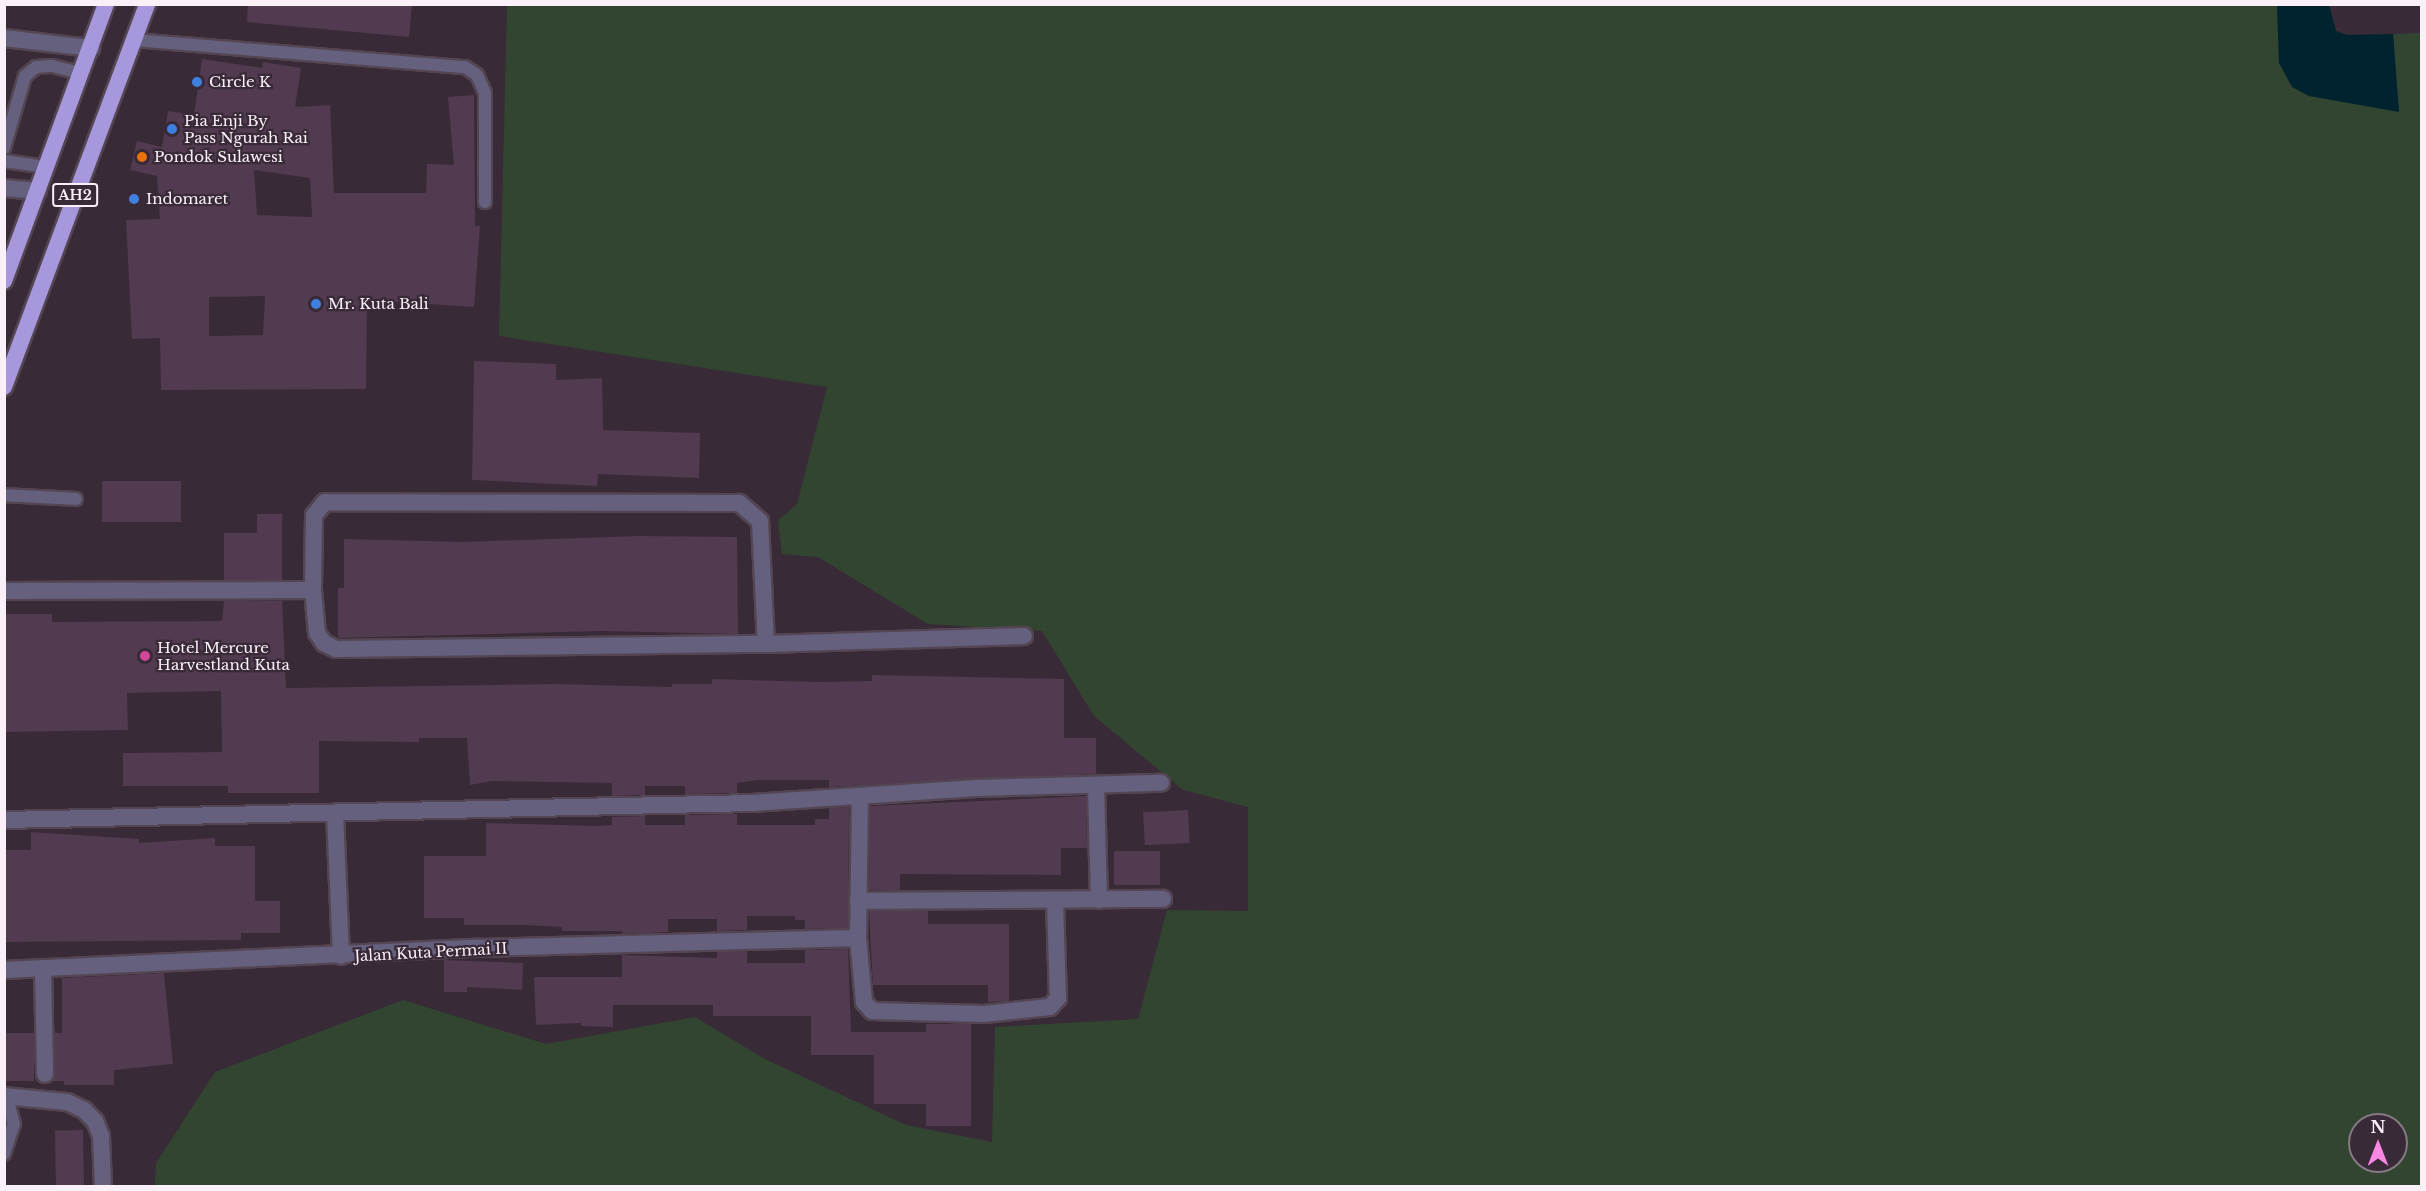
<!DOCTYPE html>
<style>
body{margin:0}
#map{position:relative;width:2426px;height:1191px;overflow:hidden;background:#382a37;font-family:"Libre Baskerville",serif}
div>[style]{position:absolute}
.green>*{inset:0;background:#314531}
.water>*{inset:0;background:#002330}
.building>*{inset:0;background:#523a50;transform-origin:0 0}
.roads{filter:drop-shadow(2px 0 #534652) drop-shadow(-2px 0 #534652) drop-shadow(0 2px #534652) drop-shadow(0 -2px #534652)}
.service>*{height:12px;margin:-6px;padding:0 6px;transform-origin:6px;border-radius:6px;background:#66607f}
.minor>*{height:16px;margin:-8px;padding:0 8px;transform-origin:8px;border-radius:8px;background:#66607f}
.trunk>*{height:16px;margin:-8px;padding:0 8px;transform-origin:8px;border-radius:8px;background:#a798de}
.dots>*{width:16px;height:16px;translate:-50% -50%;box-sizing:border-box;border:3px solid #382a37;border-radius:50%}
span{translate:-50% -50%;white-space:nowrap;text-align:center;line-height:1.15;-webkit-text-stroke:4.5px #382a37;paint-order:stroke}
.shield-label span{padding:2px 4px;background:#382a37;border:2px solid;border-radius:4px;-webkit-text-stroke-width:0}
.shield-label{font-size:14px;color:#faf0f8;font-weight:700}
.poi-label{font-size:15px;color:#faf0f8}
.left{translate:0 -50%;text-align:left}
.street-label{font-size:15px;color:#faf0f8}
.frame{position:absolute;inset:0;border:6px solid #faf0f8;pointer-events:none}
.north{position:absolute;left:2348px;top:1113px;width:60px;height:60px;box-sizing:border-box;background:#382a37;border:2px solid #867984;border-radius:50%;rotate:0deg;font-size:16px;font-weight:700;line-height:24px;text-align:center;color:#faf0f8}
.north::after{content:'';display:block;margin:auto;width:21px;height:27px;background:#fb87e5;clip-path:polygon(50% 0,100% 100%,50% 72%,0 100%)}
</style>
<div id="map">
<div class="green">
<div style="clip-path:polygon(evenodd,507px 5px,2277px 5px,2279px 63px,2399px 111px,2393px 34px,2421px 33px,2421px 1186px,155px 1186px,156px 1163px,215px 1072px,403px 1000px,546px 1044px,695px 1017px,765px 1059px,906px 1125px,992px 1142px,995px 1027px,1138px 1019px,1167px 910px,1248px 911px,1248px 807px,1183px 790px,1094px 716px,1042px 631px,928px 624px,818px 557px,782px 554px,778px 520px,797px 504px,827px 387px,499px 336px,507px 5px,2360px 1125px,2396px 1125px,2396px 1161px,2360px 1161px,2360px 1125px)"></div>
</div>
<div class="water">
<div style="clip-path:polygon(2277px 5px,2329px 5px,2336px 31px,2347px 35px,2393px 34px,2399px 112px,2309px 96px,2292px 87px,2279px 63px)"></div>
</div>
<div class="building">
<div style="clip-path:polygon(248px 4px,412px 4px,409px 37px,247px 22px)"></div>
<div style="clip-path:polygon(evenodd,202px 59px,262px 68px,263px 62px,301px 68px,295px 107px,330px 105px,334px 193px,426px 193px,427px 164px,454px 165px,448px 97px,474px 95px,475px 226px,480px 226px,474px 307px,367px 300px,366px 389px,161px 390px,160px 338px,132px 339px,126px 220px,160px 219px,157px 176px,130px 170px,137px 141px,162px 147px,168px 111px,194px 115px,202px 59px,254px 170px,310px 178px,312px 217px,257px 215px,254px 170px,202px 59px,265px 296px,263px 335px,209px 336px,209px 297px,265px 296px)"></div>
<div style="clip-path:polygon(474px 361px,556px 364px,556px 380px,602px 378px,603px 430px,700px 433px,699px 478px,598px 474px,597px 486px,472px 480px)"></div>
<div style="left:102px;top:481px;width:79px;height:41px"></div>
<div style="clip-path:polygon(257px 514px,282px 514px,282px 580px,224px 580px,224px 533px,257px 533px)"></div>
<div style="clip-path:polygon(639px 536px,737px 537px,738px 634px,601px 631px,338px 638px,338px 588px,344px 588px,344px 539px,462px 542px)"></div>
<div style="clip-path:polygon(224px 601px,282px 601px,286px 688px,555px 684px,672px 687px,672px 684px,712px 684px,712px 679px,821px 682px,872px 681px,872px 675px,1064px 679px,1064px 738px,1096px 738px,1096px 774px,829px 787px,829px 780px,759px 780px,737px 783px,737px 793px,685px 794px,685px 786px,645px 786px,645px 795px,612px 796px,612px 783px,492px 781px,470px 785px,467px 738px,419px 738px,419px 742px,319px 741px,319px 793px,228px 793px,228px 786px,123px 786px,123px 753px,222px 752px,221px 691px,127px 693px,128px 730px,4px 732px,4px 614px,52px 614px,52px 622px,222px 621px)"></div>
<div style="clip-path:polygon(1086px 796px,1087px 848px,1061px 848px,1061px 875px,900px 874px,900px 890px,869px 890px,870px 806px)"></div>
<div style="clip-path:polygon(849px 807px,848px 928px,805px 929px,805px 920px,795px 920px,795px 916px,747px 916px,747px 930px,717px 931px,717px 919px,668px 919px,668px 932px,622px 934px,622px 931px,562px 931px,562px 927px,526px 925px,464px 925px,464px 918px,424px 918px,424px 856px,486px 856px,486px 823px,597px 826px,612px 825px,612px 817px,645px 816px,645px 825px,685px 825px,685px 815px,737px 814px,737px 825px,815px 825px,815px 819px,829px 819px,829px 808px)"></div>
<div style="left:1188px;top:810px;width:33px;height:45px;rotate:87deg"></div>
<div style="clip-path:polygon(31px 832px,139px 839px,139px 843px,215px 838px,215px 846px,255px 846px,255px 901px,280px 901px,280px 933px,241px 933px,241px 940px,4px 942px,4px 850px,31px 850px)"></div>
<div style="left:1114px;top:851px;width:46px;height:34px"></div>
<div style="clip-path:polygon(869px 911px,928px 911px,928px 924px,1009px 924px,1009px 1001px,988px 1002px,988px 985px,873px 985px)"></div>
<div style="clip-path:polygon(848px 949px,851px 1032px,926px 1032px,926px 1024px,971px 1024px,971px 1126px,926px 1126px,926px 1104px,874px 1104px,874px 1055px,811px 1055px,811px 1016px,713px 1016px,713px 1005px,613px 1005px,613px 1027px,581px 1026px,581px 1023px,536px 1025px,534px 977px,622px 977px,622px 955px,717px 958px,717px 952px,747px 951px,747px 963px,805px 963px,805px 950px)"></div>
<div style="clip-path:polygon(444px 960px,523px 963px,522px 990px,467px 987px,467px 992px,444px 992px)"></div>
<div style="clip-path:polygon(164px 973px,173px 1064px,114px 1070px,114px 1085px,64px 1085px,64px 1081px,53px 1081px,55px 1033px,62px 1033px,62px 978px)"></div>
<div style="left:4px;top:1033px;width:30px;height:48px"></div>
<div style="left:83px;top:1130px;width:56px;height:28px;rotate:89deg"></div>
</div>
<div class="roads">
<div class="service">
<div style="left:134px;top:40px;width:332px;rotate:4.7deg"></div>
<div style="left:465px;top:67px;width:14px;rotate:34deg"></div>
<div style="left:477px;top:75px;width:20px;rotate:66deg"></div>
<div style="left:485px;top:93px;width:109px;rotate:90deg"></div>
<div style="left:4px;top:148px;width:75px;rotate:-73.7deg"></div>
<div style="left:25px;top:76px;width:14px;rotate:-39deg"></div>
<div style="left:36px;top:67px;width:16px;rotate:-4deg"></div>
<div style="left:52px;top:66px;width:30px;rotate:14deg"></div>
<div style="left:4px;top:161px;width:42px;rotate:8.1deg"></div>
<div style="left:4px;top:495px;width:72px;rotate:3.2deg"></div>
<div style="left:4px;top:1154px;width:32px;rotate:-72deg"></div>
<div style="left:14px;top:1124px;width:28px;rotate:-105deg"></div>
</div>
<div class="minor">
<div style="left:4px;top:38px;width:88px;rotate:6.6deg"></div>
<div style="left:4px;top:188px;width:34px;rotate:5deg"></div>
<div style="left:4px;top:591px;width:309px;rotate:-0.2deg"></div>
<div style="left:766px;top:644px;width:123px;rotate:-92.8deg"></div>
<div style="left:760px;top:521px;width:28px;rotate:-139deg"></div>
<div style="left:739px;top:503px;width:414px;rotate:-179.9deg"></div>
<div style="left:325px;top:502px;width:17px;rotate:130deg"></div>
<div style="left:314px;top:515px;width:75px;rotate:90.8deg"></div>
<div style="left:313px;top:590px;width:43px;rotate:84.7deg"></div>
<div style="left:317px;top:633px;width:12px;rotate:55deg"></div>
<div style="left:324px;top:643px;width:13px;rotate:27deg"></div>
<div style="left:336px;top:649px;width:430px;rotate:-0.7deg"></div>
<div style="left:766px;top:644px;width:258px;rotate:-1.8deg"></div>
<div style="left:1096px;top:786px;width:114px;rotate:88.5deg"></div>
<div style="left:860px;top:796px;width:142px;rotate:90.8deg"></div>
<div style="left:858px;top:938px;width:64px;rotate:84.6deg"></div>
<div style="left:864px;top:1002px;width:12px;rotate:48deg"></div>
<div style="left:872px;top:1011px;width:112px;rotate:1.5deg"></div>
<div style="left:984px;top:1014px;width:66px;rotate:-6.1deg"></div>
<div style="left:1050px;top:1007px;width:12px;rotate:-48deg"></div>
<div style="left:1058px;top:998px;width:97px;rotate:-91.8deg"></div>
<div style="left:335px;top:813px;width:143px;rotate:87.6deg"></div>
<div style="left:4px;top:820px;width:748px;rotate:-1.3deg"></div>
<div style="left:752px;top:803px;width:225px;rotate:-3.8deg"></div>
<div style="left:977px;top:788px;width:184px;rotate:-1.6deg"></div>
<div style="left:858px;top:901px;width:305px;rotate:-0.4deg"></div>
<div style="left:43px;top:968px;width:106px;rotate:88.9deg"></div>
<div style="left:4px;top:970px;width:474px;rotate:-2.7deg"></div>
<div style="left:477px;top:948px;width:381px;rotate:-1.5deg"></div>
<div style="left:4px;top:1096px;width:63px;rotate:5.4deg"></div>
<div style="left:67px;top:1102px;width:19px;rotate:25deg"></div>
<div style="left:84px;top:1110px;width:16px;rotate:45deg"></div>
<div style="left:95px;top:1121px;width:16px;rotate:68deg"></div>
<div style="left:101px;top:1136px;width:50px;rotate:87.7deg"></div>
</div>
<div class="trunk">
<div style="left:4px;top:281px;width:295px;rotate:-69.8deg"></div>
<div style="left:4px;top:387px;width:409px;rotate:-69.5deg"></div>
</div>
</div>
<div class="dots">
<div style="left:197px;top:82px;background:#3f7fe0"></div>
<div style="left:172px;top:129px;background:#3f7fe0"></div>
<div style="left:142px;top:157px;background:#e8710a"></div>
<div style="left:134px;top:199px;background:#3f7fe0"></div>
<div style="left:316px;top:304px;background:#3f7fe0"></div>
<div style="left:145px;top:656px;background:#d1479c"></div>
</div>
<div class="shield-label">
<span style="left:75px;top:195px">AH2</span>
</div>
<div class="poi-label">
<span class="left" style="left:209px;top:82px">Circle K</span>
<span class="left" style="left:184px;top:129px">Pia Enji By<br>Pass Ngurah Rai</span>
<span class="left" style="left:154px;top:157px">Pondok Sulawesi</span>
<span class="left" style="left:146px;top:199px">Indomaret</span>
<span class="left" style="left:328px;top:304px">Mr. Kuta Bali</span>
<span class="left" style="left:157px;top:656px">Hotel Mercure<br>Harvestland Kuta</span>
</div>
<div class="street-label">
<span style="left:431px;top:952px;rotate:-3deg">Jalan Kuta Permai II</span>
</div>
<div class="frame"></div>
<div class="north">N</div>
</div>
